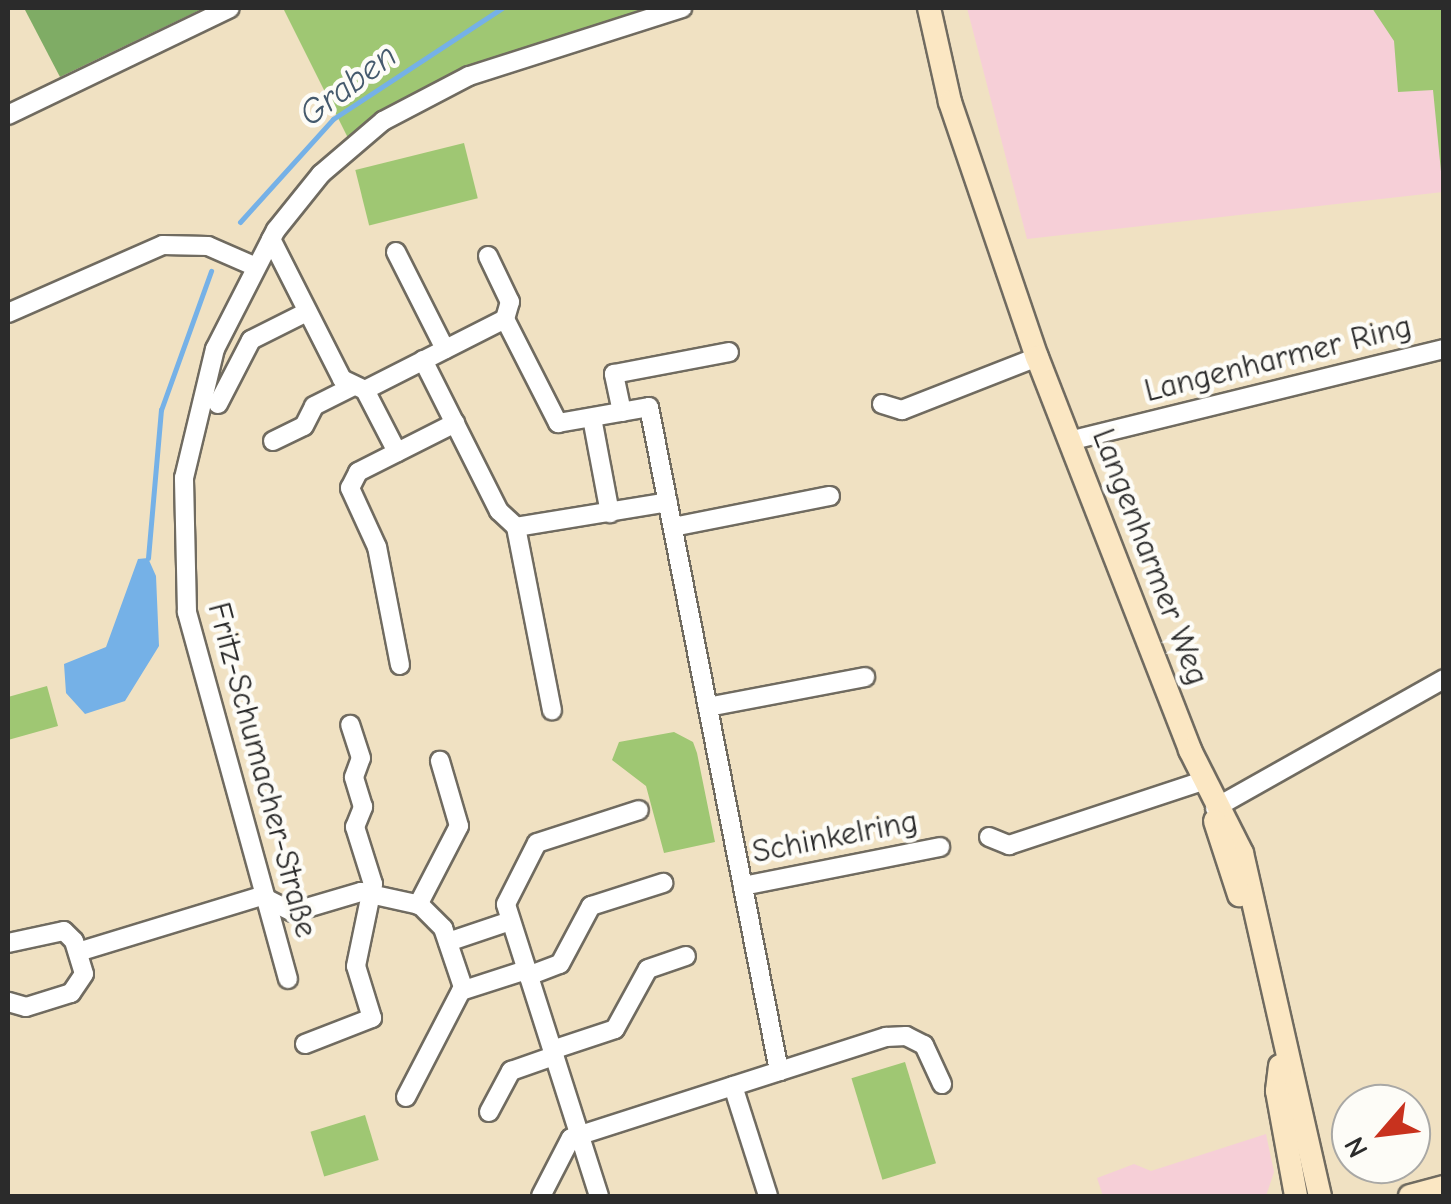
<!DOCTYPE html>
<meta charset="utf-8">
<style>
body{margin:0}
#map{position:relative;width:1451px;height:1204px;overflow:hidden;background:#f0e1c2;font-family:"Comic Neue",sans-serif}
div>[style]{position:absolute}
.built>*{inset:0;background:#f6cfd7}
.green>*{inset:0;background:#9fc773;transform-origin:0 0}
.forest>*{inset:0;background:#7fac65}
.water>*{inset:0;background:#75b1e7}
.stream>*{height:5px;margin:-2.5px;padding:0 2.5px;transform-origin:2.5px;border-radius:2.5px;background:#75b1e7}
.roads{filter:drop-shadow(2px 0 #706b60) drop-shadow(-2px 0 #706b60) drop-shadow(0 2px #706b60) drop-shadow(0 -2px #706b60)}
.street>*{height:18px;margin:-9px;padding:0 9px;transform-origin:9px;border-radius:9px;background:#fff}
.secondary>*{height:22px;margin:-11px;padding:0 11px;transform-origin:11px;border-radius:11px;background:#fbe7c3}
span{translate:-50% -50%;white-space:nowrap;text-align:center;line-height:1.15;-webkit-text-stroke:9px #fdfcf7;paint-order:stroke}
.street-label{font-size:32px;color:#2b2b2b}
.water-label{font-size:35px;color:#455a6d;font-style:italic}
.frame{position:absolute;inset:0;border:10px solid #2b2b2b;pointer-events:none}
.north{position:absolute;left:1331px;top:1084px;width:100px;height:100px;box-sizing:border-box;background:#fdfcf7;border:2px solid #a9a8a5;border-radius:50%;rotate:242deg;font-size:28px;font-weight:700;line-height:40px;text-align:center;color:#2b2b2b}
.north::after{content:'';display:block;margin:auto;width:35px;height:45px;background:#c8321e;clip-path:polygon(50% 0,100% 100%,50% 72%,0 100%)}
</style>
<div id="map">
<div class="built">
<div style="clip-path:polygon(967px 8px,1443px 8px,1443px 192px,1027px 239px)"></div>
<div style="clip-path:polygon(1266px 1134px,1274px 1172px,1266px 1196px,1103px 1196px,1097px 1178px,1134px 1164px,1151px 1171px)"></div>
</div>
<div class="green">
<div style="clip-path:polygon(283px 8px,659px 8px,452px 75px,349px 140px)"></div>
<div style="clip-path:polygon(1372px 8px,1443px 8px,1443px 192px,1433px 90px,1398px 92px,1394px 41px)"></div>
<div style="left:464px;top:143px;width:57px;height:112px;rotate:76deg"></div>
<div style="clip-path:polygon(47px 686px,58px 726px,8px 740px,8px 697px)"></div>
<div style="clip-path:polygon(674px 732px,693px 742px,697px 753px,715px 842px,664px 853px,646px 786px,612px 760px,619px 742px)"></div>
<div style="left:905px;top:1062px;width:106px;height:56px;rotate:73deg"></div>
<div style="left:365px;top:1115px;width:47px;height:57px;rotate:73deg"></div>
</div>
<div class="forest">
<div style="clip-path:polygon(24px 8px,204px 8px,60px 77px)"></div>
</div>
<div class="water">
<div style="clip-path:polygon(148px 558px,156px 576px,159px 646px,125px 701px,85px 714px,66px 693px,64px 664px,106px 647px,138px 559px)"></div>
</div>
<div class="stream">
<div style="left:240px;top:222px;width:139px;rotate:-47.9deg"></div>
<div style="left:333px;top:119px;width:202px;rotate:-33.3deg"></div>
<div style="left:148px;top:558px;width:149px;rotate:-85deg"></div>
<div style="left:161px;top:410px;width:148px;rotate:-70.2deg"></div>
</div>
<div class="roads">
<div class="street">
<div style="left:8px;top:115px;width:246px;rotate:-25.7deg"></div>
<div style="left:271px;top:239px;width:157px;rotate:63.1deg"></div>
<div style="left:342px;top:379px;width:25px;rotate:26deg"></div>
<div style="left:365px;top:390px;width:70px;rotate:62.7deg"></div>
<div style="left:396px;top:252px;width:109px;rotate:63.2deg"></div>
<div style="left:8px;top:313px;width:169px;rotate:-23.7deg"></div>
<div style="left:163px;top:245px;width:45px;rotate:1.3deg"></div>
<div style="left:208px;top:246px;width:50px;rotate:23.5deg"></div>
<div style="left:505px;top:319px;width:117px;rotate:63deg"></div>
<div style="left:558px;top:423px;width:92px;rotate:-10deg"></div>
<div style="left:649px;top:407px;width:677px;rotate:78.92deg"></div>
<div style="left:423px;top:360px;width:169px;rotate:63.3deg"></div>
<div style="left:499px;top:511px;width:23px;rotate:43deg"></div>
<div style="left:516px;top:527px;width:187px;rotate:78.9deg"></div>
<div style="left:365px;top:390px;width:157px;rotate:-26.9deg"></div>
<div style="left:505px;top:319px;width:18px;rotate:-74deg"></div>
<div style="left:510px;top:302px;width:51px;rotate:-115.6deg"></div>
<div style="left:218px;top:404px;width:72px;rotate:-62.7deg"></div>
<div style="left:251px;top:340px;width:63px;rotate:-26.6deg"></div>
<div style="left:882px;top:404px;width:21px;rotate:17deg"></div>
<div style="left:902px;top:410px;width:145px;rotate:-21.4deg"></div>
<div style="left:622px;top:412px;width:39px;rotate:-102deg"></div>
<div style="left:614px;top:374px;width:117px;rotate:-10.8deg"></div>
<div style="left:592px;top:418px;width:97px;rotate:79.3deg"></div>
<div style="left:273px;top:441px;width:34px;rotate:-26deg"></div>
<div style="left:304px;top:426px;width:22px;rotate:-63deg"></div>
<div style="left:314px;top:406px;width:45px;rotate:-26.6deg"></div>
<div style="left:1069px;top:441px;width:386px;rotate:-13.8deg"></div>
<div style="left:516px;top:527px;width:154px;rotate:-9.3deg"></div>
<div style="left:673px;top:527px;width:160px;rotate:-11.2deg"></div>
<div style="left:400px;top:665px;width:120px;rotate:-101deg"></div>
<div style="left:377px;top:547px;width:65px;rotate:-114.6deg"></div>
<div style="left:350px;top:488px;width:18px;rotate:-63deg"></div>
<div style="left:358px;top:472px;width:109px;rotate:-26.8deg"></div>
<div style="left:708px;top:707px;width:160px;rotate:-10.8deg"></div>
<div style="left:1215px;top:808px;width:263px;rotate:-29.4deg"></div>
<div style="left:989px;top:837px;width:22px;rotate:22deg"></div>
<div style="left:1009px;top:845px;width:204px;rotate:-18.3deg"></div>
<div style="left:743px;top:886px;width:201px;rotate:-11.2deg"></div>
<div style="left:261px;top:896px;width:36px;rotate:27deg"></div>
<div style="left:293px;top:912px;width:71px;rotate:-16.4deg"></div>
<div style="left:361px;top:892px;width:60px;rotate:12.4deg"></div>
<div style="left:420px;top:905px;width:33px;rotate:45deg"></div>
<div style="left:443px;top:928px;width:65px;rotate:71.3deg"></div>
<div style="left:418px;top:905px;width:89px;rotate:-62.6deg"></div>
<div style="left:459px;top:826px;width:68px;rotate:-106.3deg"></div>
<div style="left:448px;top:942px;width:65px;rotate:-18.7deg"></div>
<div style="left:8px;top:943px;width:57px;rotate:-12.1deg"></div>
<div style="left:64px;top:931px;width:14px;rotate:45deg"></div>
<div style="left:74px;top:941px;width:34px;rotate:73deg"></div>
<div style="left:84px;top:974px;width:23px;rotate:124deg"></div>
<div style="left:71px;top:993px;width:47px;rotate:162.7deg"></div>
<div style="left:26px;top:1007px;width:19px;rotate:-164deg"></div>
<div style="left:78px;top:952px;width:191px;rotate:-17deg"></div>
<div style="left:528px;top:976px;width:34px;rotate:-21deg"></div>
<div style="left:560px;top:964px;width:66px;rotate:-61.9deg"></div>
<div style="left:591px;top:906px;width:76px;rotate:-17.7deg"></div>
<div style="left:288px;top:979px;width:381px;rotate:-105.4deg"></div>
<div style="left:187px;top:612px;width:134px;rotate:-91.3deg"></div>
<div style="left:184px;top:478px;width:133px;rotate:-76.5deg"></div>
<div style="left:215px;top:349px;width:134px;rotate:-62.9deg"></div>
<div style="left:276px;top:230px;width:72px;rotate:-51.2deg"></div>
<div style="left:321px;top:174px;width:82px;rotate:-40.5deg"></div>
<div style="left:383px;top:121px;width:97px;rotate:-27.6deg"></div>
<div style="left:469px;top:76px;width:224px;rotate:-17.7deg"></div>
<div style="left:305px;top:1044px;width:72px;rotate:-21.2deg"></div>
<div style="left:372px;top:1018px;width:54px;rotate:-107.1deg"></div>
<div style="left:356px;top:966px;width:84px;rotate:-78.3deg"></div>
<div style="left:373px;top:884px;width:60px;rotate:-107.5deg"></div>
<div style="left:355px;top:827px;width:22px;rotate:-68deg"></div>
<div style="left:363px;top:807px;width:31px;rotate:-107deg"></div>
<div style="left:354px;top:777px;width:20px;rotate:-70deg"></div>
<div style="left:361px;top:758px;width:35px;rotate:-108deg"></div>
<div style="left:552px;top:1050px;width:66px;rotate:-18.4deg"></div>
<div style="left:615px;top:1029px;width:68px;rotate:-61.2deg"></div>
<div style="left:648px;top:969px;width:40px;rotate:-18.9deg"></div>
<div style="left:733px;top:1086px;width:115px;rotate:72.3deg"></div>
<div style="left:406px;top:1097px;width:119px;rotate:-62.6deg"></div>
<div style="left:461px;top:991px;width:68px;rotate:-17.9deg"></div>
<div style="left:489px;top:1112px;width:47px;rotate:-61.8deg"></div>
<div style="left:511px;top:1071px;width:46px;rotate:-19.2deg"></div>
<div style="left:541px;top:1196px;width:65px;rotate:-62.7deg"></div>
<div style="left:571px;top:1138px;width:331px;rotate:-17.8deg"></div>
<div style="left:886px;top:1037px;width:20px;rotate:-3deg"></div>
<div style="left:906px;top:1036px;width:20px;rotate:27deg"></div>
<div style="left:924px;top:1045px;width:43px;rotate:65.2deg"></div>
<div style="left:599px;top:1196px;width:306px;rotate:-107.7deg"></div>
<div style="left:506px;top:904px;width:68px;rotate:-63.1deg"></div>
<div style="left:537px;top:843px;width:107px;rotate:-17.9deg"></div>
</div>
<div class="secondary">
<div style="left:929px;top:8px;width:96px;rotate:77.4deg"></div>
<div style="left:950px;top:102px;width:269px;rotate:71.2deg"></div>
<div style="left:1037px;top:357px;width:422px;rotate:68.7deg"></div>
<div style="left:1190px;top:750px;width:115px;rotate:63.2deg"></div>
<div style="left:1242px;top:853px;width:352px;rotate:77.2deg"></div>
<div style="left:1215px;top:821px;width:78px;rotate:72deg"></div>
<div style="left:1280px;top:1066px;width:25px;rotate:97deg"></div>
<div style="left:1277px;top:1091px;width:107px;rotate:79.7deg"></div>
<div style="left:1410px;top:1196px;width:35px;rotate:-15deg"></div>
</div>
</div>
<div class="street-label">
<span style="left:1278px;top:359px;rotate:-14deg">Langenharmer Ring</span>
<span style="left:1150px;top:557px;rotate:69deg">Langenharmer Weg</span>
<span style="left:262px;top:770px;rotate:75deg">Fritz-Schumacher-Straße</span>
<span style="left:835px;top:837px;rotate:-11deg">Schinkelring</span>
</div>
<div class="water-label">
<span style="left:348px;top:85px;rotate:-37deg">Graben</span>
</div>
<div class="frame"></div>
<div class="north">N</div>
</div>
